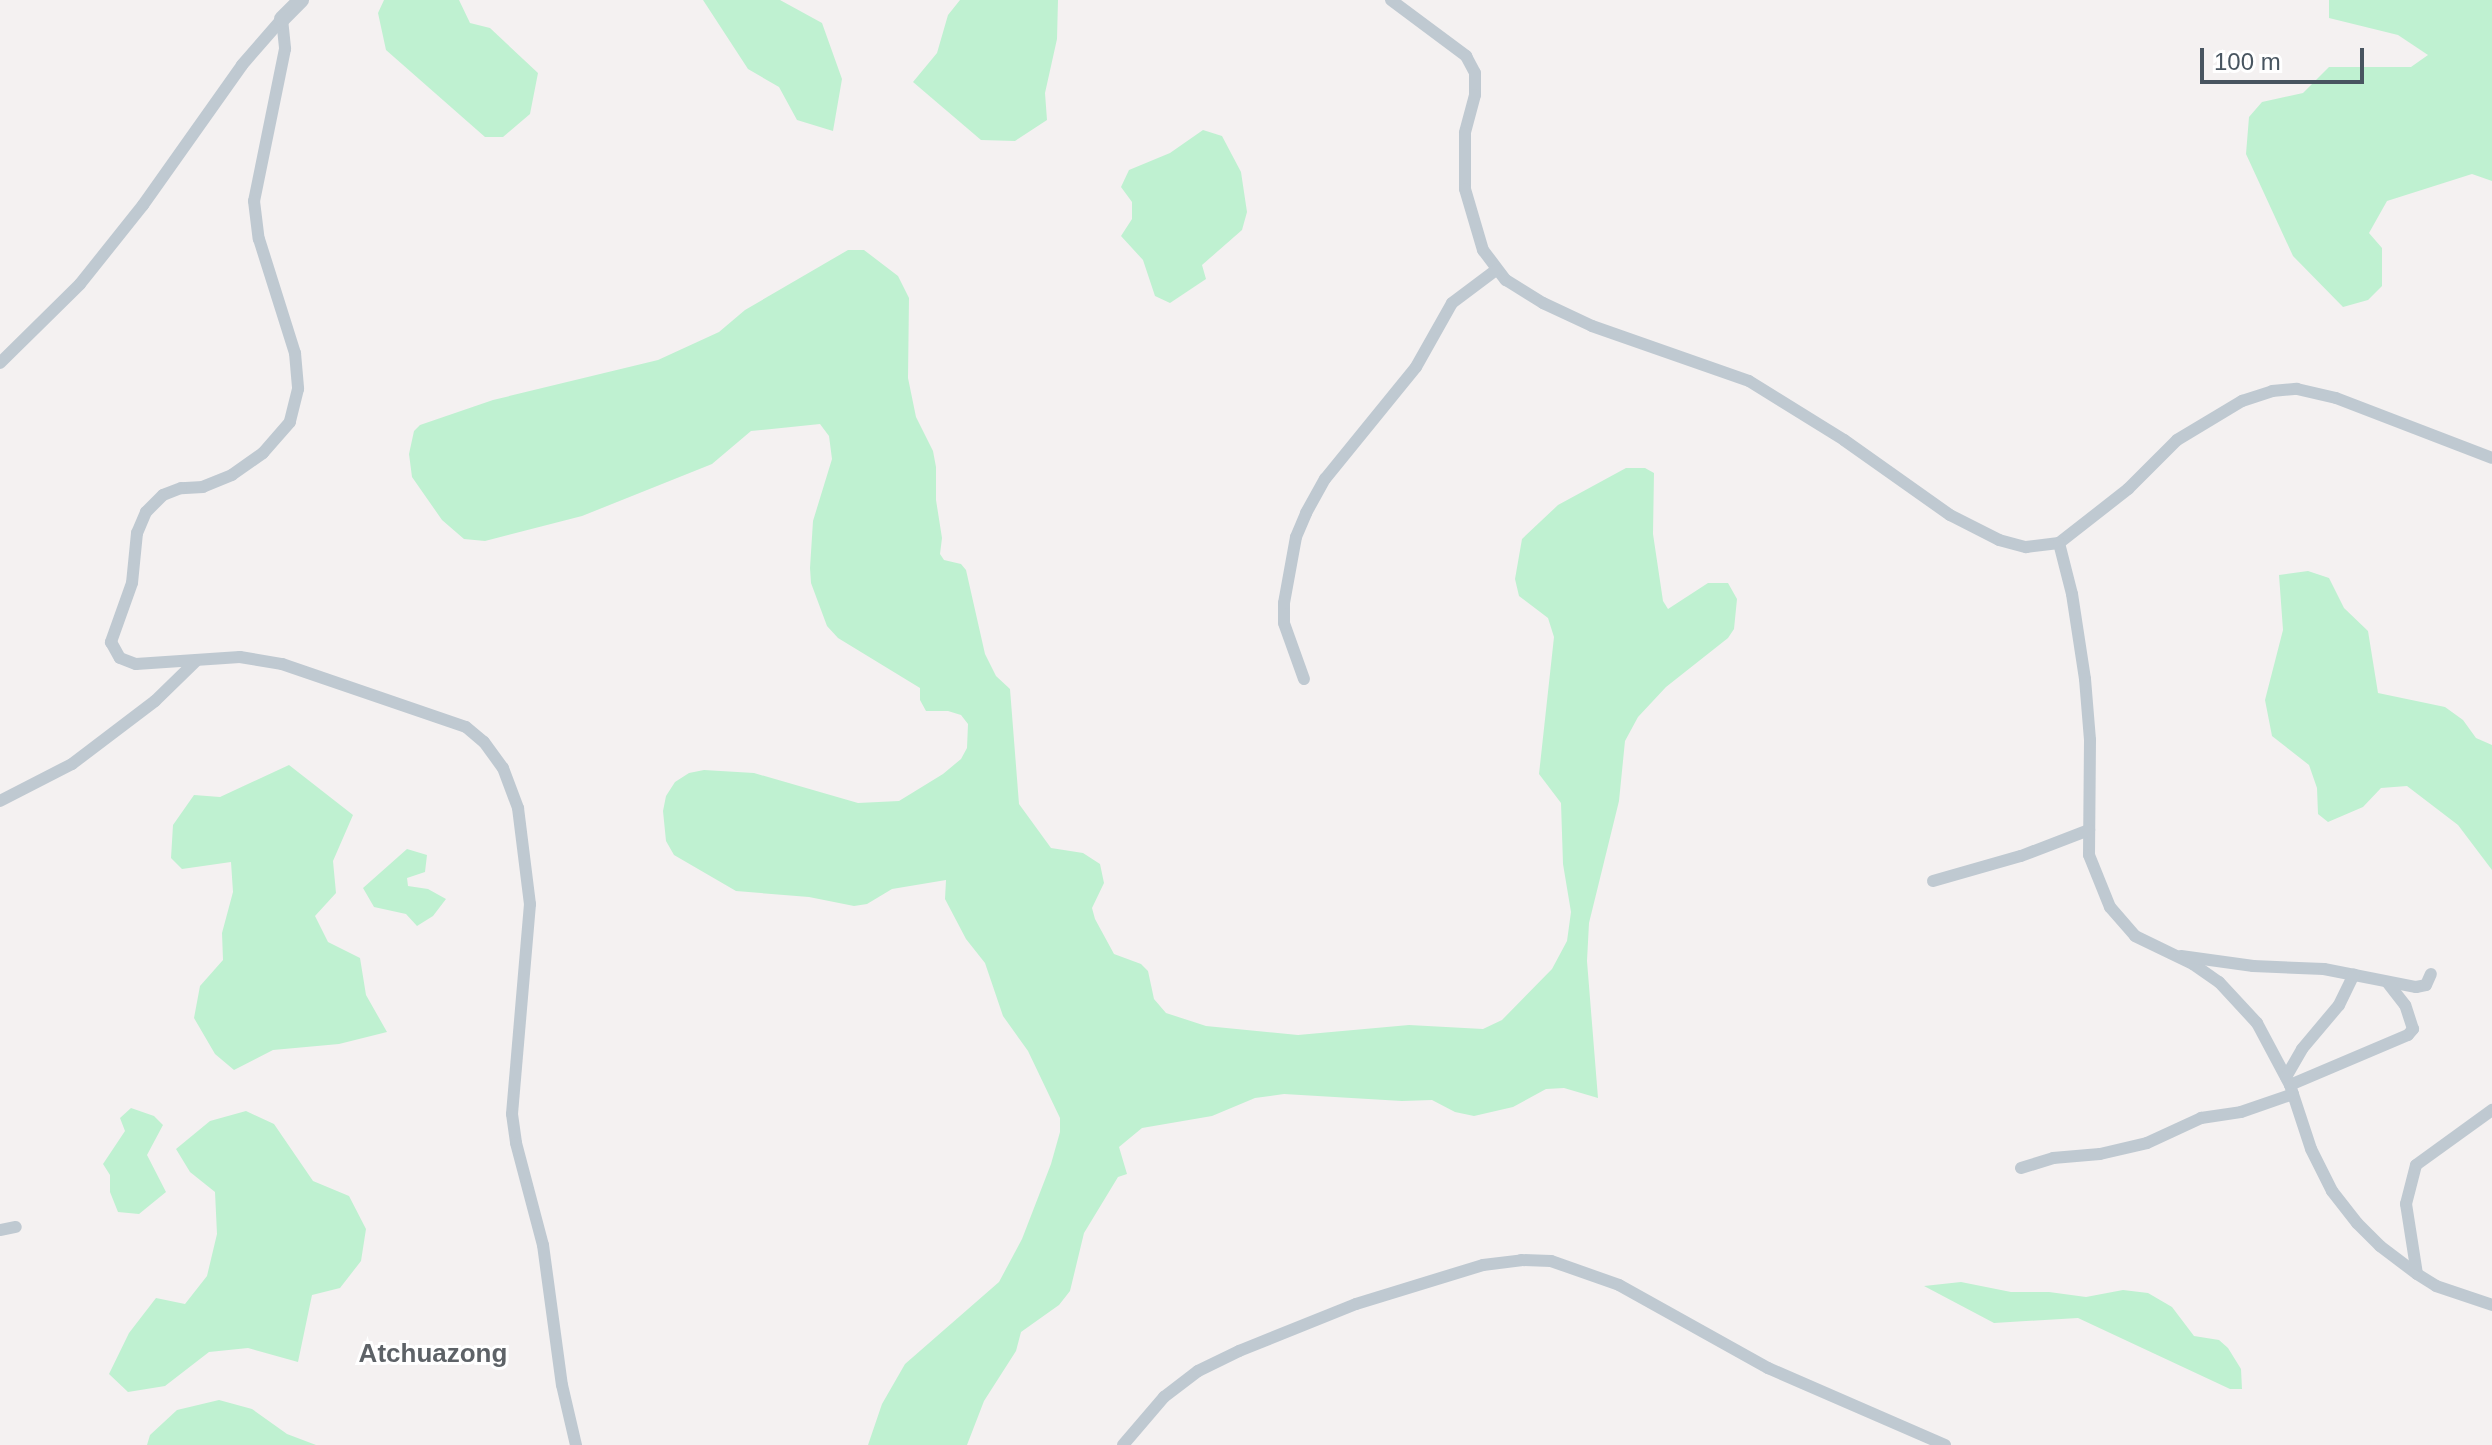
<!DOCTYPE html>
<style>
body{margin:0}
#map{position:relative;width:2492px;height:1445px;overflow:hidden;background:#f4f1f1;font-family:Helvetica,sans-serif}
div>[style]{position:absolute}
.green>*{inset:0;background:#bff1d1}
.minor>*{height:12px;margin:-6px;padding:0 6px;transform-origin:6px;border-radius:6px;background:#bfc9d1}
.tertiary>*{height:16px;margin:-8px;padding:0 8px;transform-origin:8px;border-radius:8px;background:#bfc9d1}
span{translate:-50% -50%;white-space:nowrap;text-align:center;line-height:1.15;-webkit-text-stroke:6px #fff;paint-order:stroke}
.quarter-label{font-size:26px;color:#5d6267;font-weight:700}
.scale{position:absolute;left:2200px;top:48px;width:164px;height:36px;box-sizing:border-box;border:4px solid #485560;border-top:0;padding-left:10px;font-size:24px;line-height:28px;white-space:nowrap;color:#485560;-webkit-text-stroke:6px #fff;paint-order:stroke}
</style>
<div id="map">
<div class="green">
<div style="clip-path:polygon(384px 0,459px 0,470px 23px,490px 28px,538px 73px,530px 114px,503px 137px,485px 137px,386px 50px,378px 13px)"></div>
<div style="clip-path:polygon(703px 0,780px 0,822px 23px,842px 79px,833px 131px,797px 120px,779px 87px,748px 69px)"></div>
<div style="clip-path:polygon(960px 0,1058px 0,1057px 39px,1045px 93px,1047px 120px,1015px 141px,981px 140px,913px 82px,937px 53px,948px 15px)"></div>
<div style="clip-path:polygon(2329px 0,2492px 0,2492px 181px,2472px 174px,2387px 201px,2369px 233px,2382px 248px,2382px 286px,2368px 300px,2343px 307px,2293px 256px,2246px 154px,2249px 117px,2262px 102px,2303px 93px,2329px 67px,2411px 67px,2428px 55px,2398px 35px,2329px 18px)"></div>
<div style="clip-path:polygon(1203px 130px,1222px 136px,1241px 172px,1247px 212px,1242px 230px,1202px 265px,1206px 279px,1170px 303px,1155px 296px,1143px 260px,1121px 236px,1132px 219px,1132px 202px,1121px 187px,1129px 170px,1170px 153px)"></div>
<div style="clip-path:polygon(848px 250px,864px 250px,898px 276px,909px 298px,908px 378px,916px 417px,933px 451px,936px 467px,936px 500px,942px 538px,940px 554px,944px 560px,961px 564px,966px 570px,985px 654px,996px 676px,1010px 689px,1019px 804px,1051px 848px,1083px 853px,1100px 864px,1104px 883px,1092px 908px,1095px 919px,1114px 954px,1141px 964px,1148px 971px,1154px 999px,1166px 1013px,1206px 1026px,1298px 1035px,1409px 1025px,1483px 1029px,1502px 1020px,1552px 969px,1567px 941px,1571px 912px,1563px 864px,1561px 803px,1539px 774px,1554px 637px,1548px 618px,1519px 596px,1515px 579px,1522px 539px,1558px 505px,1626px 468px,1645px 468px,1654px 473px,1653px 534px,1663px 601px,1668px 609px,1708px 583px,1728px 583px,1737px 599px,1734px 629px,1728px 638px,1666px 687px,1638px 717px,1625px 741px,1619px 801px,1589px 923px,1587px 961px,1598px 1098px,1564px 1088px,1546px 1089px,1513px 1107px,1474px 1116px,1455px 1112px,1432px 1100px,1402px 1101px,1284px 1094px,1255px 1098px,1212px 1116px,1142px 1128px,1119px 1147px,1127px 1174px,1118px 1177px,1084px 1233px,1070px 1291px,1059px 1305px,1021px 1332px,1016px 1351px,984px 1401px,967px 1445px,868px 1445px,882px 1404px,905px 1364px,999px 1282px,1022px 1239px,1051px 1164px,1060px 1132px,1060px 1118px,1028px 1051px,1003px 1016px,985px 963px,966px 939px,945px 899px,946px 880px,892px 889px,867px 904px,854px 906px,809px 897px,736px 891px,674px 855px,666px 841px,663px 811px,666px 796px,675px 782px,689px 773px,704px 770px,754px 773px,858px 803px,899px 801px,943px 774px,961px 759px,967px 748px,968px 724px,961px 715px,948px 711px,926px 711px,920px 700px,920px 688px,838px 638px,827px 626px,811px 583px,810px 568px,813px 521px,832px 459px,829px 436px,820px 424px,751px 431px,712px 464px,582px 516px,485px 541px,464px 539px,442px 520px,412px 477px,409px 454px,414px 431px,420px 425px,493px 400px,658px 360px,719px 332px,745px 310px)"></div>
<div style="clip-path:polygon(2308px 571px,2329px 578px,2344px 608px,2368px 631px,2378px 693px,2445px 707px,2463px 720px,2476px 738px,2492px 745px,2492px 870px,2458px 825px,2407px 786px,2381px 788px,2363px 807px,2328px 822px,2318px 814px,2317px 788px,2309px 765px,2272px 736px,2265px 700px,2283px 630px,2279px 575px)"></div>
<div style="clip-path:polygon(289px 765px,353px 815px,333px 861px,336px 893px,315px 916px,328px 942px,360px 958px,366px 995px,387px 1032px,339px 1044px,273px 1050px,234px 1070px,215px 1054px,194px 1018px,200px 986px,223px 960px,222px 933px,233px 892px,231px 862px,182px 869px,171px 858px,173px 825px,194px 795px,220px 797px)"></div>
<div style="clip-path:polygon(407px 849px,427px 855px,425px 872px,407px 878px,408px 886px,428px 889px,446px 899px,433px 916px,417px 926px,406px 914px,374px 907px,363px 888px)"></div>
<div style="clip-path:polygon(131px 1108px,154px 1116px,163px 1125px,147px 1155px,166px 1192px,139px 1214px,118px 1212px,110px 1192px,110px 1175px,103px 1164px,125px 1131px,120px 1118px)"></div>
<div style="clip-path:polygon(246px 1111px,274px 1124px,313px 1181px,349px 1196px,366px 1229px,361px 1261px,340px 1288px,312px 1295px,298px 1362px,248px 1348px,209px 1352px,165px 1386px,128px 1392px,109px 1374px,129px 1333px,156px 1298px,185px 1304px,207px 1276px,217px 1234px,215px 1192px,190px 1172px,176px 1149px,210px 1121px)"></div>
<div style="clip-path:polygon(1961px 1282px,2011px 1292px,2049px 1292px,2086px 1297px,2123px 1290px,2148px 1293px,2172px 1307px,2194px 1336px,2219px 1340px,2228px 1348px,2241px 1369px,2242px 1389px,2230px 1389px,2078px 1318px,1994px 1323px,1924px 1286px)"></div>
<div style="clip-path:polygon(219px 1400px,252px 1409px,287px 1434px,316px 1445px,147px 1445px,150px 1435px,177px 1410px)"></div>
</div>
<div class="minor">
<div style="left:1391px;top:0;width:94px;rotate:36.7deg"></div>
<div style="left:1466px;top:56px;width:19px;rotate:62deg"></div>
<div style="left:1475px;top:73px;width:22px;rotate:90deg"></div>
<div style="left:1475px;top:95px;width:39px;rotate:105deg"></div>
<div style="left:1465px;top:133px;width:56px;rotate:90deg"></div>
<div style="left:1465px;top:189px;width:64px;rotate:73.6deg"></div>
<div style="left:1483px;top:250px;width:38px;rotate:53deg"></div>
<div style="left:1506px;top:280px;width:44px;rotate:31.9deg"></div>
<div style="left:1543px;top:303px;width:54px;rotate:25.1deg"></div>
<div style="left:1592px;top:326px;width:166px;rotate:19.3deg"></div>
<div style="left:1749px;top:381px;width:112px;rotate:31.8deg"></div>
<div style="left:1844px;top:440px;width:130px;rotate:35.3deg"></div>
<div style="left:1950px;top:515px;width:55px;rotate:27deg"></div>
<div style="left:1999px;top:540px;width:28px;rotate:15deg"></div>
<div style="left:2026px;top:547px;width:33px;rotate:-7deg"></div>
<div style="left:2059px;top:543px;width:88px;rotate:-38deg"></div>
<div style="left:2128px;top:489px;width:69px;rotate:-45deg"></div>
<div style="left:2177px;top:440px;width:76px;rotate:-31deg"></div>
<div style="left:2242px;top:401px;width:32px;rotate:-18deg"></div>
<div style="left:2272px;top:391px;width:25px;rotate:-5deg"></div>
<div style="left:2297px;top:389px;width:40px;rotate:13deg"></div>
<div style="left:2336px;top:398px;width:167px;rotate:21deg"></div>
<div style="left:282px;top:19px;width:30px;rotate:84deg"></div>
<div style="left:285px;top:49px;width:155px;rotate:101.5deg"></div>
<div style="left:254px;top:201px;width:38px;rotate:83deg"></div>
<div style="left:259px;top:239px;width:120px;rotate:72.5deg"></div>
<div style="left:295px;top:353px;width:36px;rotate:85deg"></div>
<div style="left:298px;top:389px;width:34px;rotate:104deg"></div>
<div style="left:290px;top:422px;width:41px;rotate:131.1deg"></div>
<div style="left:263px;top:453px;width:38px;rotate:145deg"></div>
<div style="left:232px;top:475px;width:31px;rotate:158deg"></div>
<div style="left:203px;top:487px;width:22px;rotate:177deg"></div>
<div style="left:181px;top:488px;width:19px;rotate:159deg"></div>
<div style="left:163px;top:495px;width:24px;rotate:135deg"></div>
<div style="left:146px;top:512px;width:23px;rotate:113deg"></div>
<div style="left:137px;top:533px;width:50px;rotate:95.7deg"></div>
<div style="left:132px;top:583px;width:63px;rotate:109.6deg"></div>
<div style="left:111px;top:642px;width:18px;rotate:61deg"></div>
<div style="left:120px;top:658px;width:17px;rotate:21deg"></div>
<div style="left:136px;top:664px;width:104px;rotate:-3.9deg"></div>
<div style="left:240px;top:657px;width:43px;rotate:9.5deg"></div>
<div style="left:282px;top:664px;width:194px;rotate:18.9deg"></div>
<div style="left:466px;top:727px;width:23px;rotate:40deg"></div>
<div style="left:484px;top:742px;width:32px;rotate:54deg"></div>
<div style="left:503px;top:768px;width:43px;rotate:69.4deg"></div>
<div style="left:518px;top:808px;width:97px;rotate:82.9deg"></div>
<div style="left:530px;top:904px;width:211px;rotate:94.9deg"></div>
<div style="left:512px;top:1114px;width:29px;rotate:82deg"></div>
<div style="left:516px;top:1143px;width:106px;rotate:75.2deg"></div>
<div style="left:543px;top:1245px;width:141px;rotate:82.3deg"></div>
<div style="left:562px;top:1385px;width:62px;rotate:76.9deg"></div>
<div style="left:0;top:363px;width:112px;rotate:-44.6deg"></div>
<div style="left:80px;top:284px;width:101px;rotate:-51.4deg"></div>
<div style="left:143px;top:205px;width:171px;rotate:-54.7deg"></div>
<div style="left:242px;top:65px;width:61px;rotate:-49deg"></div>
<div style="left:2059px;top:543px;width:53px;rotate:75.7deg"></div>
<div style="left:2072px;top:594px;width:86px;rotate:81.3deg"></div>
<div style="left:2085px;top:679px;width:61px;rotate:85.3deg"></div>
<div style="left:2090px;top:740px;width:115px;rotate:90.5deg"></div>
<div style="left:2089px;top:855px;width:56px;rotate:68deg"></div>
<div style="left:2110px;top:907px;width:38px;rotate:49deg"></div>
<div style="left:2135px;top:936px;width:64px;rotate:25.8deg"></div>
<div style="left:2193px;top:964px;width:32px;rotate:35deg"></div>
<div style="left:2219px;top:982px;width:56px;rotate:47.2deg"></div>
<div style="left:2257px;top:1023px;width:70px;rotate:62deg"></div>
<div style="left:2290px;top:1085px;width:67px;rotate:71.8deg"></div>
<div style="left:2311px;top:1149px;width:47px;rotate:63.4deg"></div>
<div style="left:2332px;top:1191px;width:41px;rotate:52deg"></div>
<div style="left:2357px;top:1223px;width:33px;rotate:45deg"></div>
<div style="left:2380px;top:1246px;width:46px;rotate:37.1deg"></div>
<div style="left:2417px;top:1274px;width:22px;rotate:32deg"></div>
<div style="left:2436px;top:1286px;width:59px;rotate:18.7deg"></div>
<div style="left:1304px;top:679px;width:59px;rotate:-109.7deg"></div>
<div style="left:1284px;top:623px;width:20px;rotate:-90deg"></div>
<div style="left:1284px;top:603px;width:67px;rotate:-79.7deg"></div>
<div style="left:1296px;top:537px;width:26px;rotate:-67deg"></div>
<div style="left:1306px;top:513px;width:39px;rotate:-61deg"></div>
<div style="left:1325px;top:479px;width:144px;rotate:-50.9deg"></div>
<div style="left:1416px;top:367px;width:73px;rotate:-60.6deg"></div>
<div style="left:1452px;top:303px;width:55px;rotate:-36.9deg"></div>
<div style="left:0;top:801px;width:81px;rotate:-27.2deg"></div>
<div style="left:72px;top:764px;width:104px;rotate:-37.2deg"></div>
<div style="left:155px;top:701px;width:57px;rotate:-44.3deg"></div>
<div style="left:1933px;top:881px;width:91px;rotate:-15.9deg"></div>
<div style="left:2021px;top:856px;width:73px;rotate:-20.9deg"></div>
<div style="left:2181px;top:956px;width:73px;rotate:7.9deg"></div>
<div style="left:2253px;top:966px;width:71px;rotate:2.4deg"></div>
<div style="left:2324px;top:969px;width:94px;rotate:11.1deg"></div>
<div style="left:2416px;top:987px;width:10px;rotate:-11deg"></div>
<div style="left:2426px;top:985px;width:12px;rotate:-66deg"></div>
<div style="left:2286px;top:1077px;width:32px;rotate:-60deg"></div>
<div style="left:2302px;top:1049px;width:57px;rotate:-49.9deg"></div>
<div style="left:2339px;top:1005px;width:34px;rotate:-64deg"></div>
<div style="left:2290px;top:1085px;width:128px;rotate:-23deg"></div>
<div style="left:2408px;top:1035px;width:8px;rotate:-50deg"></div>
<div style="left:2413px;top:1029px;width:25px;rotate:-108deg"></div>
<div style="left:2405px;top:1005px;width:29px;rotate:-128deg"></div>
<div style="left:2021px;top:1168px;width:34px;rotate:-17deg"></div>
<div style="left:2053px;top:1158px;width:47px;rotate:-4.9deg"></div>
<div style="left:2100px;top:1154px;width:48px;rotate:-13.2deg"></div>
<div style="left:2147px;top:1143px;width:60px;rotate:-24.8deg"></div>
<div style="left:2201px;top:1118px;width:40px;rotate:-8.5deg"></div>
<div style="left:2241px;top:1112px;width:55px;rotate:-19.1deg"></div>
<div style="left:0;top:1230px;width:16px;rotate:-11deg"></div>
<div style="left:2417px;top:1274px;width:71px;rotate:-98.9deg"></div>
<div style="left:2406px;top:1204px;width:40px;rotate:-75.6deg"></div>
<div style="left:2416px;top:1165px;width:94px;rotate:-35.9deg"></div>
<div style="left:1123px;top:1445px;width:63px;rotate:-49.5deg"></div>
<div style="left:1164px;top:1397px;width:43px;rotate:-37.4deg"></div>
<div style="left:1198px;top:1371px;width:46px;rotate:-26deg"></div>
<div style="left:1239px;top:1351px;width:126px;rotate:-21.9deg"></div>
<div style="left:1356px;top:1304px;width:133px;rotate:-17.1deg"></div>
<div style="left:1483px;top:1265px;width:38px;rotate:-7deg"></div>
<div style="left:1521px;top:1260px;width:30px;rotate:2deg"></div>
<div style="left:1551px;top:1261px;width:72px;rotate:19.4deg"></div>
<div style="left:1619px;top:1285px;width:171px;rotate:29.1deg"></div>
<div style="left:1768px;top:1368px;width:193px;rotate:23.5deg"></div>
</div>
<div class="tertiary">
<div style="left:282px;top:19px;width:27px;rotate:-45deg"></div>
</div>
<div class="quarter-label">
<span style="left:433px;top:1354px">Atchuazong</span>
</div>
<div class="scale">100 m</div>
</div>
